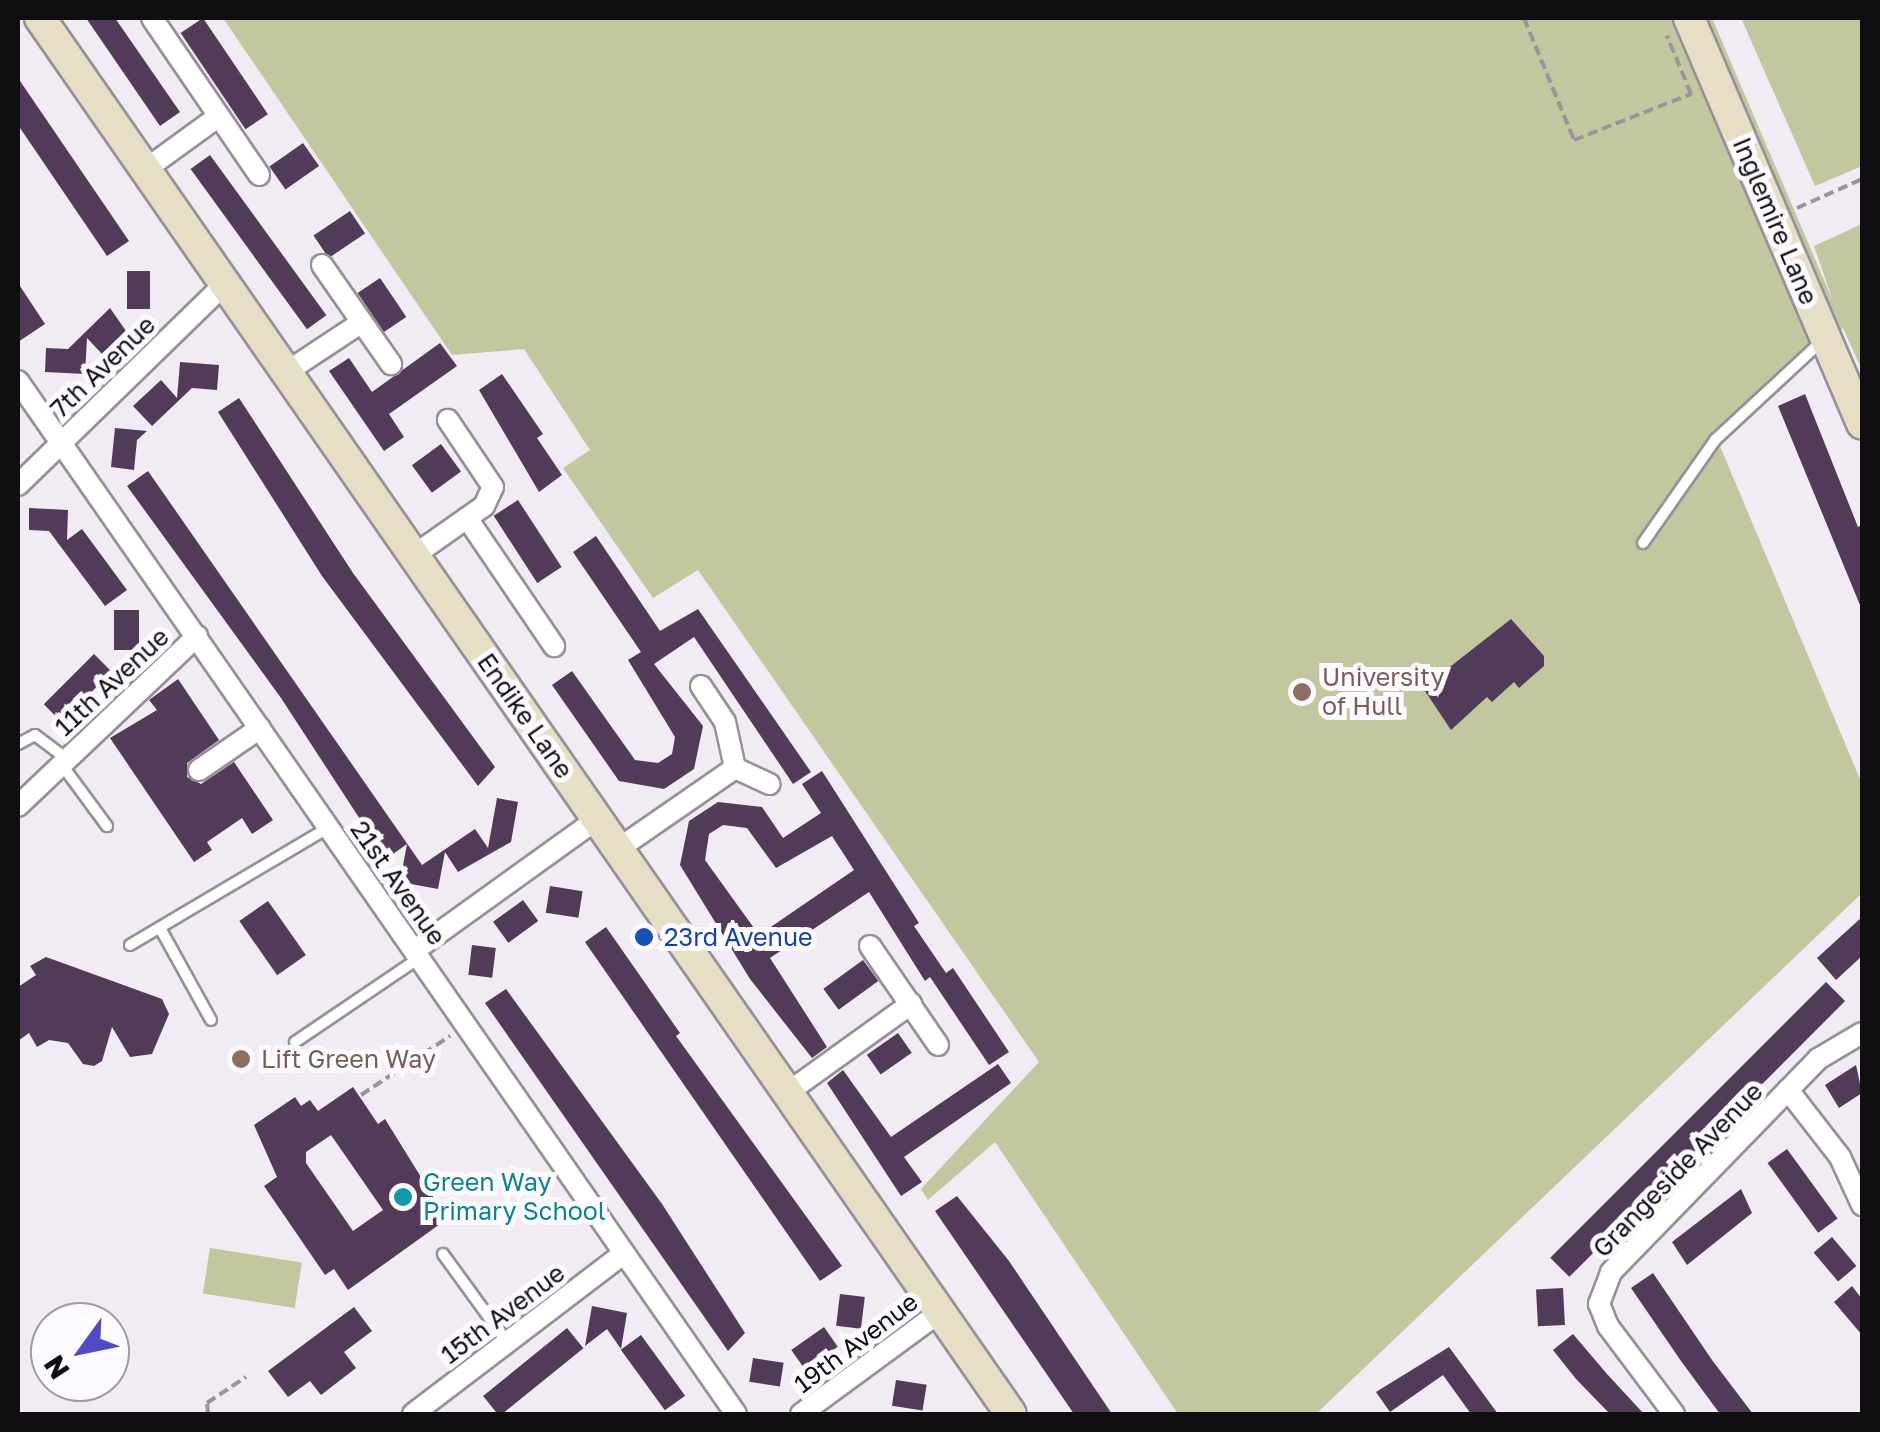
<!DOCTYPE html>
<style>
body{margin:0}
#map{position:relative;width:1880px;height:1432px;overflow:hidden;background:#f1ebf4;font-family:"Golos Text",sans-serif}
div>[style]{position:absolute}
.green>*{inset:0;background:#c2c7a0;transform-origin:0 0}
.building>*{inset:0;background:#513b59;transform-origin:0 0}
.path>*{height:4px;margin-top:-2px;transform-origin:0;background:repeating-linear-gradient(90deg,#98949a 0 10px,transparent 0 15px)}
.roads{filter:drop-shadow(2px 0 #969098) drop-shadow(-2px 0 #969098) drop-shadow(0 2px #969098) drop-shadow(0 -2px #969098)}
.lane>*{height:10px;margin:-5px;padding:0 5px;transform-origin:5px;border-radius:5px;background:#fff}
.street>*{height:20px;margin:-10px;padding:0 10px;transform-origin:10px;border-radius:10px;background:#fff}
.secondary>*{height:30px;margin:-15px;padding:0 15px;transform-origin:15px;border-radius:15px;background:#e7dec6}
.dots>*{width:28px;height:28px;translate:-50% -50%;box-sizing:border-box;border:5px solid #fdfaff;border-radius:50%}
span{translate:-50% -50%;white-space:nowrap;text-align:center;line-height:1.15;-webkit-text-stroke:10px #fdfaff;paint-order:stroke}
.street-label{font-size:25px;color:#100e11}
.education-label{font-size:25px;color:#785e54}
.left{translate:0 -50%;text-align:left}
.transit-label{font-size:25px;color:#164399}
.culture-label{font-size:25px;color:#0d838f}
.frame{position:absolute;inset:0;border:20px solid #100e11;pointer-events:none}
.north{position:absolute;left:30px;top:1302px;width:100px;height:100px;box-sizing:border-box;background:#fdfaff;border:2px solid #9e9ca0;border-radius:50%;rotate:237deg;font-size:28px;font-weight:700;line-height:40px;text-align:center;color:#100e11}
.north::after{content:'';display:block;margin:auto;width:35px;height:45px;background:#504bc2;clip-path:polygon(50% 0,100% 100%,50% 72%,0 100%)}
</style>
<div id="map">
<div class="green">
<div style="clip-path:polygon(223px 18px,1712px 18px,1833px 301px,1814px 246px,1862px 224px,1862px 370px,1843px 328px,1720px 446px,1862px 784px,1862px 893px,1316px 1414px,1178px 1414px,995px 1142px,928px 1200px,921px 1189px,1039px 1062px,698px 570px,653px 598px,563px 468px,590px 450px,524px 349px,452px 355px)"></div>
<div style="clip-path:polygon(1741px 18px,1862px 18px,1862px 166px,1815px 186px)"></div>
<div style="left:210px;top:1248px;width:93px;height:46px;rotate:9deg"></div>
</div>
<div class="building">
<div style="clip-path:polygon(86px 18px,115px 18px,180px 112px,160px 126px)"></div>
<div style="left:203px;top:18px;width:116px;height:27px;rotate:56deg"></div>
<div style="clip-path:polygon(18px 78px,129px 241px,107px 256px,18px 125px)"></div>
<div style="left:303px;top:143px;width:28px;height:41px;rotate:55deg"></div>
<div style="left:210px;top:155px;width:198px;height:24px;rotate:54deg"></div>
<div style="left:350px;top:211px;width:27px;height:44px;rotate:56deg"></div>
<div style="left:127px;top:271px;width:23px;height:38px"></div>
<div style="left:380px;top:278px;width:47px;height:27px;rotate:56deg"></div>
<div style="clip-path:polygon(18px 283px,45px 324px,18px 342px)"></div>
<div style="clip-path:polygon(110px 308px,126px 331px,102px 354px,87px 338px,85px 374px,45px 372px,46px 348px,68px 349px)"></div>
<div style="clip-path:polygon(440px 343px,457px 366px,389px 414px,404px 437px,384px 451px,329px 371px,349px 358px,372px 392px)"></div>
<div style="clip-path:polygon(180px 362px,219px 365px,217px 390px,192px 388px,152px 426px,133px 406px,161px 380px,177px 398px)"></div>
<div style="clip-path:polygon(502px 374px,543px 434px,537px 438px,562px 475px,539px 492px,479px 390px)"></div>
<div style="clip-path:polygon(1805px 394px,1858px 527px,1862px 525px,1862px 610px,1778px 406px)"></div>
<div style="clip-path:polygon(239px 398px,353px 573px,495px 767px,478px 786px,322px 576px,218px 412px)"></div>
<div style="clip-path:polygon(115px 428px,147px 431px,137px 440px,134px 470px,111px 467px)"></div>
<div style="left:441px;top:444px;width:34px;height:36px;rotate:54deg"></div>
<div style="clip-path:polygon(148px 471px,422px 865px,475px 829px,488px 848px,497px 798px,518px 802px,511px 842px,458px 872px,445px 852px,438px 889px,400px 882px,407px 844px,386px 859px,281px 698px,127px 486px)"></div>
<div style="left:518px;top:500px;width:80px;height:29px;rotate:57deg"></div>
<div style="clip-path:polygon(29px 508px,68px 510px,67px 540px,82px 529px,127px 590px,105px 606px,49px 531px,29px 530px)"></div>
<div style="clip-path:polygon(596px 536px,660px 631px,698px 609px,811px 772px,793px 784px,694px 637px,654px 664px,703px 726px,694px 769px,664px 789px,619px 781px,552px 685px,572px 671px,635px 760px,658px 763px,672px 754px,675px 737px,628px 660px,641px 652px,573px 552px)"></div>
<div style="left:114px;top:610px;width:25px;height:40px"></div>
<div style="clip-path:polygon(1511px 619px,1544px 656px,1544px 666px,1519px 688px,1514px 682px,1492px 702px,1487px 697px,1451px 730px,1423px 688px)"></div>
<div style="left:94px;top:654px;width:25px;height:71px;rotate:45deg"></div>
<div style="clip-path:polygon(178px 679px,219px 740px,187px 763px,187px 777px,201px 784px,234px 762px,273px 820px,252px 834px,242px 818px,207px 842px,212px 850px,194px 862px,110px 738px,157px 710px,149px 700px)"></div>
<div style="clip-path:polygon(evenodd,822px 771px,919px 923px,914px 926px,946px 973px,953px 968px,1009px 1052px,989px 1065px,930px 977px,925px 981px,869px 892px,770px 958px,827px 1047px,812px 1058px,750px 979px,680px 865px,689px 821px,718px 802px,762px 807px,783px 838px,821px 813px,802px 784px,822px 771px,723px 825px,747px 828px,776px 868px,832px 836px,854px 870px,759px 935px,705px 860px,709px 834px,723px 825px)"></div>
<div style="left:550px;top:886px;width:33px;height:27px;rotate:9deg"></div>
<div style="left:523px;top:900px;width:26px;height:37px;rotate:54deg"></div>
<div style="left:268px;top:901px;width:66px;height:35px;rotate:55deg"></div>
<div style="clip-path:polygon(1862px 917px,1862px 956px,1836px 980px,1817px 958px)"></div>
<div style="clip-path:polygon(606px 927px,680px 1033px,676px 1036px,842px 1266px,820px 1281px,585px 942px)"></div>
<div style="left:472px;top:945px;width:24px;height:30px;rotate:7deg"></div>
<div style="clip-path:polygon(46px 957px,162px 999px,169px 1014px,152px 1054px,130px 1057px,112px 1027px,102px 1061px,94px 1066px,83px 1064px,68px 1043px,49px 1040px,37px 1047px,29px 1033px,18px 1041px,18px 987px,36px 975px,30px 966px)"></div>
<div style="left:863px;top:960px;width:26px;height:49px;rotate:54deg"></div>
<div style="left:1826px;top:982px;width:27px;height:390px;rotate:45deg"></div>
<div style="clip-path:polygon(506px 989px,662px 1204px,745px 1333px,728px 1351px,485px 1003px)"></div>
<div style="left:898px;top:1033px;width:24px;height:38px;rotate:55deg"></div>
<div style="clip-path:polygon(998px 1064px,1011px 1083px,904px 1157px,922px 1182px,901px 1196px,827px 1083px,843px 1070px,891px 1137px)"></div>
<div style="clip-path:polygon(1856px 1065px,1862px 1093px,1839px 1108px,1825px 1085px)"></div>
<div style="clip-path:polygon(evenodd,353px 1087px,378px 1124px,385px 1119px,447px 1219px,348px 1290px,334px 1269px,325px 1275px,264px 1186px,277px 1177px,254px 1125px,295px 1097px,301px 1106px,310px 1100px,318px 1111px,353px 1087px,331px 1135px,383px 1210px,353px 1231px,306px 1163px,306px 1152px,331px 1135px)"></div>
<div style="left:1787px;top:1149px;width:86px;height:24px;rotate:54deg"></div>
<div style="clip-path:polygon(1741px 1189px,1752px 1213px,1687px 1265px,1672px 1242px)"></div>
<div style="clip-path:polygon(957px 1196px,1009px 1261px,1112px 1414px,1074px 1414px,935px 1211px)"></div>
<div style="left:1832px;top:1237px;width:38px;height:24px;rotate:50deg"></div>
<div style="clip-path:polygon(1653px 1273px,1712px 1360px,1753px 1414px,1720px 1414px,1681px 1361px,1631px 1288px)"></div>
<div style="clip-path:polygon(1852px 1286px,1862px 1299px,1862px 1335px,1834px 1302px)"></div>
<div style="left:1563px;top:1288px;width:37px;height:27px;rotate:87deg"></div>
<div style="left:840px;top:1294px;width:25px;height:32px;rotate:7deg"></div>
<div style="clip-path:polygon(592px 1306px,627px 1313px,621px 1349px,607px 1329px,585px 1346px)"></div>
<div style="clip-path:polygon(354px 1307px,372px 1331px,344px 1352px,356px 1368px,321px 1395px,310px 1381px,288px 1397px,268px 1371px)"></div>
<div style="left:824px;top:1327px;width:24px;height:40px;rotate:55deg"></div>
<div style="left:567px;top:1328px;width:26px;height:108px;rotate:51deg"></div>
<div style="clip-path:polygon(1573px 1334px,1607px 1374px,1644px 1414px,1610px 1414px,1576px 1379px,1553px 1350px)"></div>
<div style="left:641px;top:1335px;width:75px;height:25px;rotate:54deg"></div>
<div style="clip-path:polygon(1449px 1347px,1498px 1414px,1471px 1414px,1443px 1375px,1390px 1412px,1376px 1392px)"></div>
<div style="left:753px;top:1358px;width:31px;height:24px;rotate:9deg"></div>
<div style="left:896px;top:1380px;width:31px;height:26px;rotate:9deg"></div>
</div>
<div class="path">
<div style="left:1524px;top:18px;width:132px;rotate:67.7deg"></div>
<div style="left:1574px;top:140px;width:126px;rotate:-21.5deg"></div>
<div style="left:1691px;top:94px;width:63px;rotate:-112.5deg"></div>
<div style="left:1797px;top:208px;width:71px;rotate:-24deg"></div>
<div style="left:361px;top:1095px;width:107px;rotate:-33.5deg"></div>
<div style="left:208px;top:1414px;width:11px;rotate:-95deg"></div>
<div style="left:207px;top:1403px;width:47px;rotate:-33.7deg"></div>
</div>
<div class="roads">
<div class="lane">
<div style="left:1643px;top:543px;width:126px;rotate:-55deg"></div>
<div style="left:1715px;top:440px;width:144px;rotate:-42.8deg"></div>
<div style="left:18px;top:744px;width:19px;rotate:-28deg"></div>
<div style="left:35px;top:735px;width:40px;rotate:37deg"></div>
<div style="left:62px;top:765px;width:76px;rotate:53.6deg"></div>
<div style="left:160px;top:928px;width:105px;rotate:61deg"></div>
<div style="left:130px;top:945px;width:230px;rotate:-30.6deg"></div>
<div style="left:295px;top:1042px;width:150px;rotate:-34.1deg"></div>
<div style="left:443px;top:1254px;width:109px;rotate:54deg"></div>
</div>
<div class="street">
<div style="left:152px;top:18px;width:190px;rotate:55.7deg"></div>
<div style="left:146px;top:169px;width:90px;rotate:-36deg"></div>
<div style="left:322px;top:265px;width:121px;rotate:55.1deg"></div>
<div style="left:285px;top:373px;width:92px;rotate:-33.5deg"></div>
<div style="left:18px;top:381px;width:1258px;rotate:55.2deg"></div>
<div style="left:18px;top:485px;width:287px;rotate:-44.2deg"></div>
<div style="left:467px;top:518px;width:155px;rotate:55.8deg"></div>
<div style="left:413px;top:556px;width:87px;rotate:-35.2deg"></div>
<div style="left:484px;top:506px;width:21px;rotate:-65deg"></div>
<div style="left:493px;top:487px;width:81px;rotate:-123.9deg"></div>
<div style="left:701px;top:686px;width:43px;rotate:56.3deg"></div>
<div style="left:725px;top:722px;width:47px;rotate:77.7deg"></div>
<div style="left:735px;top:768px;width:38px;rotate:25deg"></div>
<div style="left:199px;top:770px;width:74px;rotate:-34.5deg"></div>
<div style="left:18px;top:806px;width:247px;rotate:-43.5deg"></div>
<div style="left:618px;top:849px;width:142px;rotate:-34.7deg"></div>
<div style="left:870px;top:946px;width:120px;rotate:55.5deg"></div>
<div style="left:415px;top:950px;width:224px;rotate:-35.7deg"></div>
<div style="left:1788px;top:1090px;width:85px;rotate:52.2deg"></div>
<div style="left:1840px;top:1157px;width:53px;rotate:65.4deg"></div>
<div style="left:787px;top:1093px;width:153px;rotate:-35.7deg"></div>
<div style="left:413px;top:1414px;width:264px;rotate:-37.3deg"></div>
<div style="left:801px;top:1414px;width:174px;rotate:-36.3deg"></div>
<div style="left:1674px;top:1414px;width:110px;rotate:-126.9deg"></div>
<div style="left:1608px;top:1326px;width:24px;rotate:-112deg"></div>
<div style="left:1599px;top:1304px;width:34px;rotate:-69deg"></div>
<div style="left:1611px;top:1272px;width:297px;rotate:-45.8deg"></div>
<div style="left:1818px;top:1059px;width:51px;rotate:-30.6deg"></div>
</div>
<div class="secondary">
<div style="left:40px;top:18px;width:1700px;rotate:55.18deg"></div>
<div style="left:1689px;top:18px;width:441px;rotate:66.9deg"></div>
</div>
</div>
<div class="dots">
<div style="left:1302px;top:692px;background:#8d6e63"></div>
<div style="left:644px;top:937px;background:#1a4fb4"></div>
<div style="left:241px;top:1059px;background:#8d6e63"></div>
<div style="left:403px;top:1197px;background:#0f9aa8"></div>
</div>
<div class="street-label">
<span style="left:1775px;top:221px;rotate:67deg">Inglemire Lane</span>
<span style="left:103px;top:367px;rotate:-44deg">7th Avenue</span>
<span style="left:112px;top:682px;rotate:-43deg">11th Avenue</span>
<span style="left:525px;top:716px;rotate:55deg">Endike Lane</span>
<span style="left:398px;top:883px;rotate:55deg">21st Avenue</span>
<span style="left:1678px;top:1170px;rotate:-46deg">Grangeside Avenue</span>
<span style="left:503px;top:1314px;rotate:-37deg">15th Avenue</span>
<span style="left:856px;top:1343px;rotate:-37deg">19th Avenue</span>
</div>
<div class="education-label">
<span class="left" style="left:1322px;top:692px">University<br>of Hull</span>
<span class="left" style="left:261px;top:1059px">Lift Green Way</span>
</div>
<div class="transit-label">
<span class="left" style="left:664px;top:937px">23rd Avenue</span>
</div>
<div class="culture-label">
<span class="left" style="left:423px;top:1197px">Green Way<br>Primary School</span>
</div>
<div class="frame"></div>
<div class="north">N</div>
</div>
